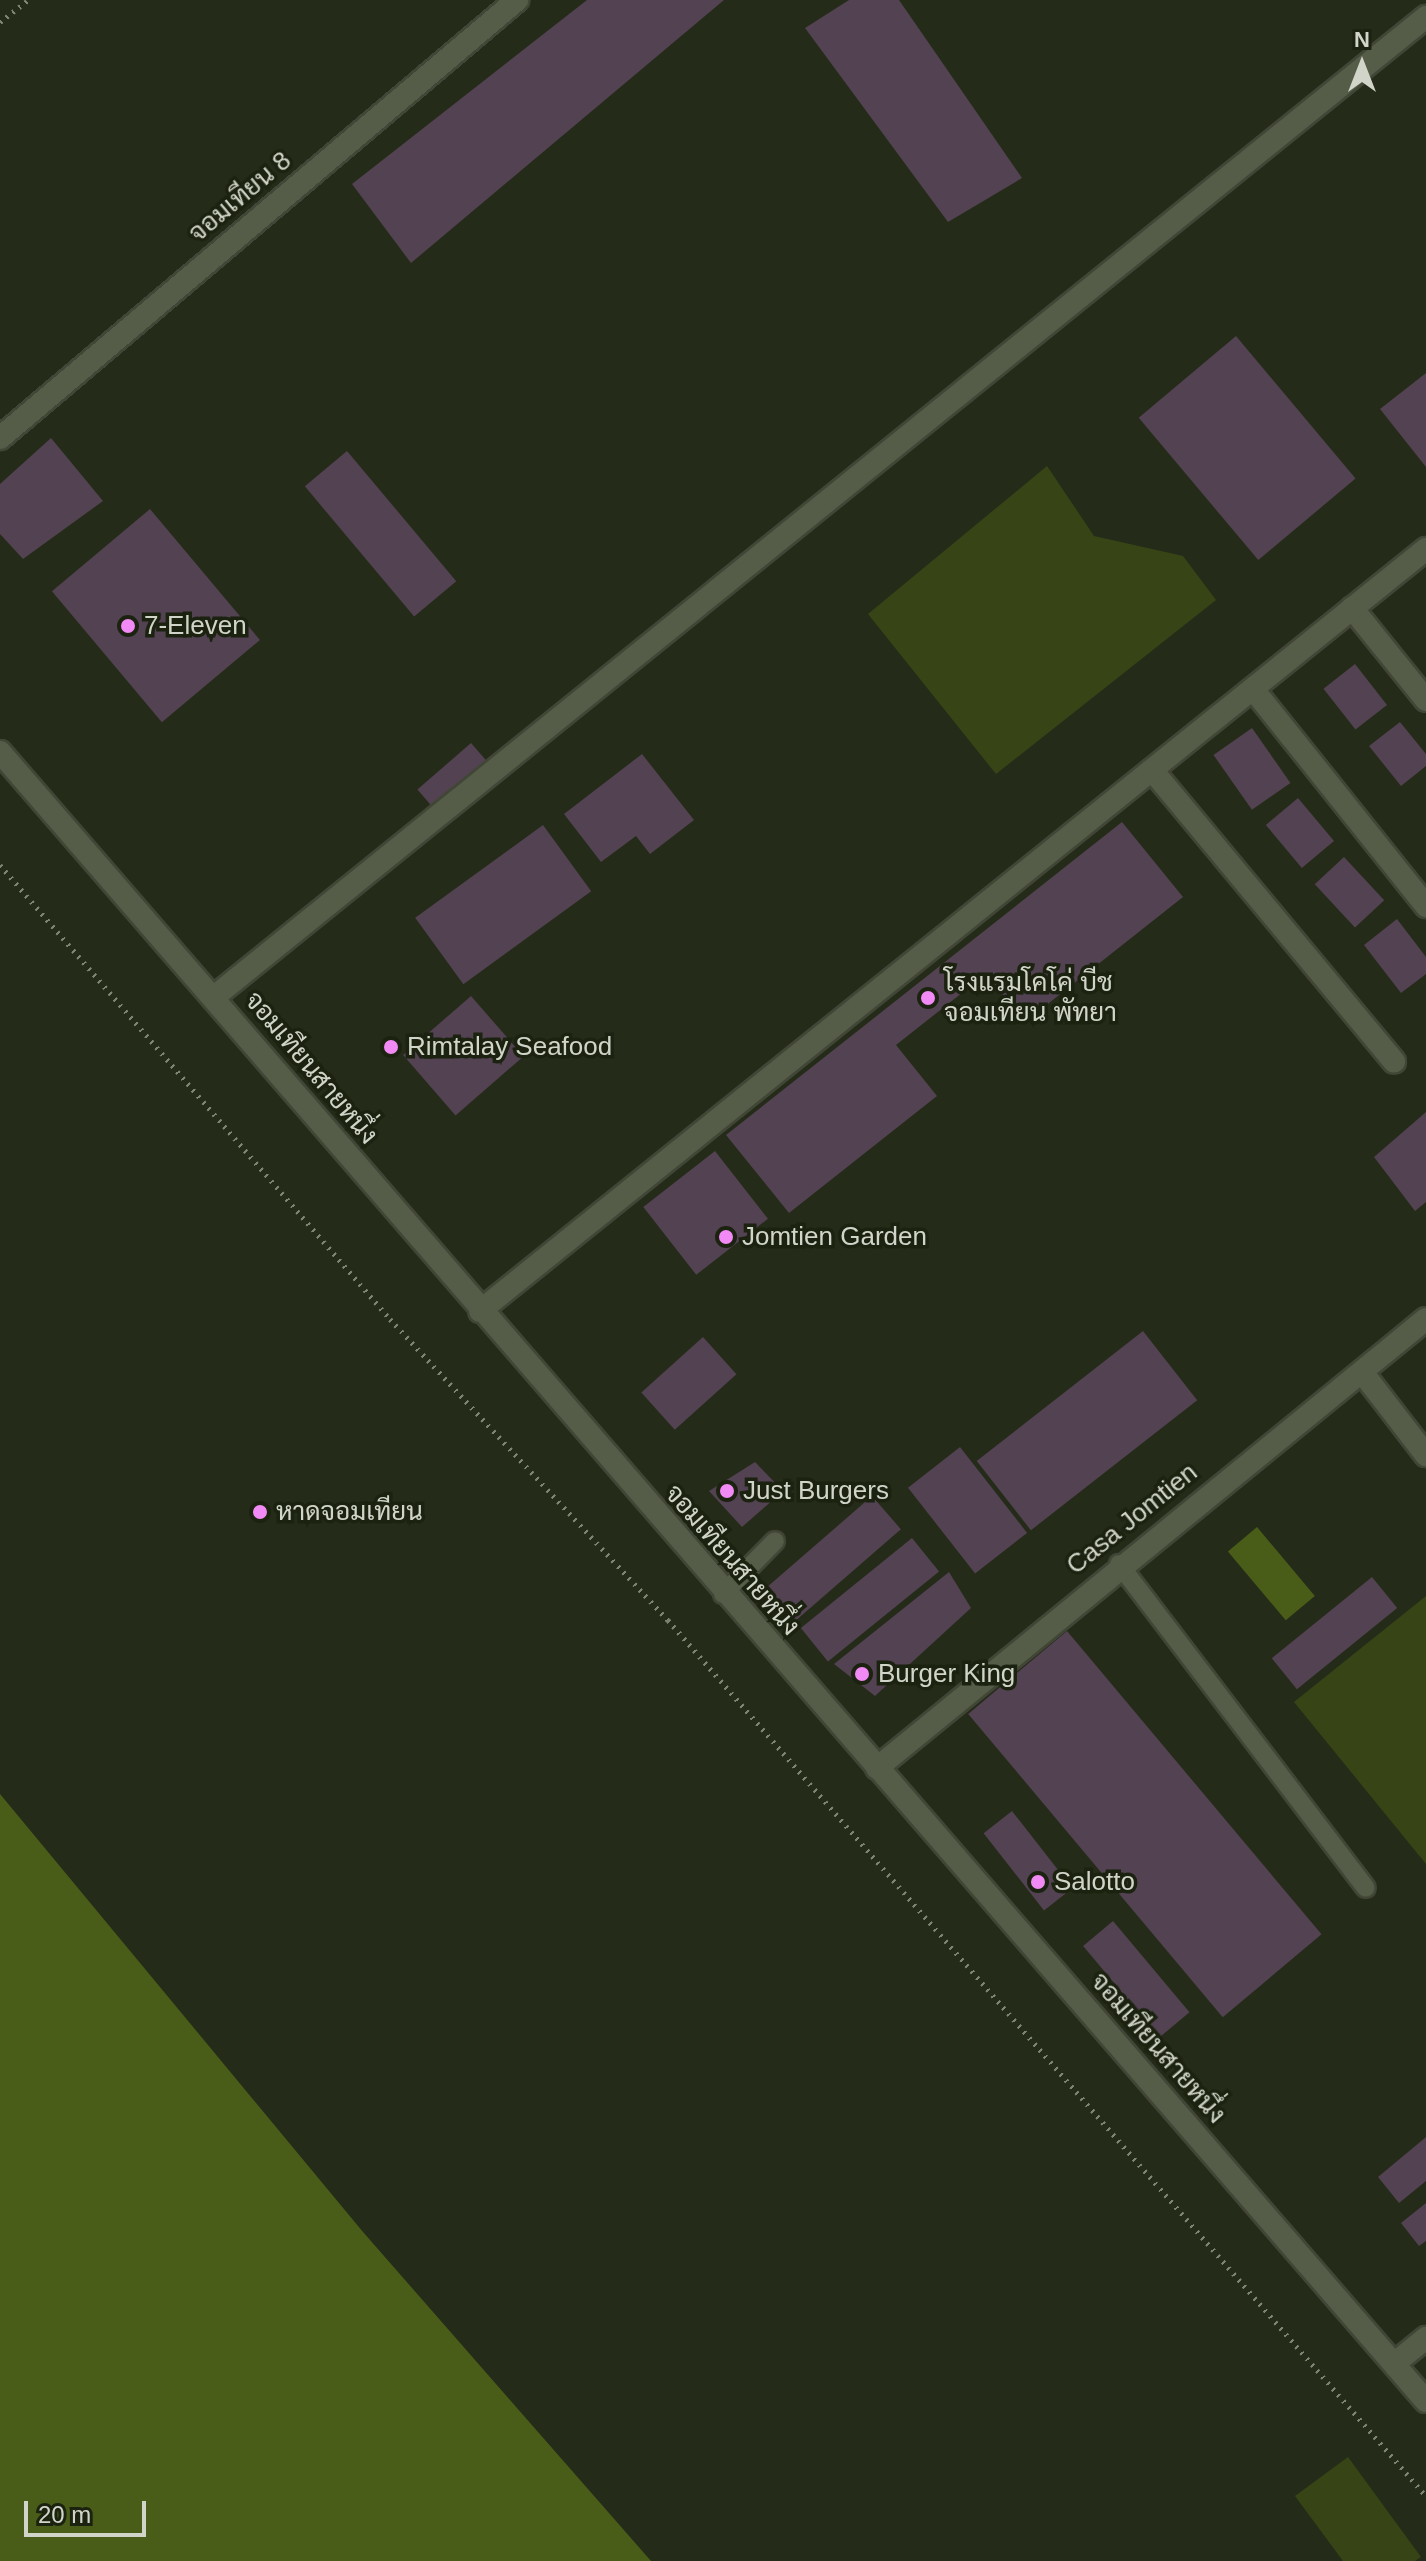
<!DOCTYPE html>
<meta charset="utf-8">
<style>
body{margin:0}
#map{position:relative;width:1426px;height:2561px;overflow:hidden;background:#252b19;font-family:Arial,Sarabun,sans-serif}
div>[style]{position:absolute}
.green>*{inset:0;background:#374516}
.water>*{inset:0;background:#495d18;transform-origin:0 0}
.building>*{inset:0;background:#524252;transform-origin:0 0}
.path>*{height:5px;margin-top:-2.5px;transform-origin:0;background:repeating-linear-gradient(90deg,#7e8374 0 2px,transparent 0 8px)}
.roads{filter:drop-shadow(2px 0 #414636) drop-shadow(-2px 0 #414636) drop-shadow(0 2px #414636) drop-shadow(0 -2px #414636)}
.service>*{height:18px;margin:-9px;padding:0 9px;transform-origin:9px;border-radius:9px;background:#555c48}
.minor>*{height:22px;margin:-11px;padding:0 11px;transform-origin:11px;border-radius:11px;background:#555c48}
.tertiary>*{height:22px;margin:-11px;padding:0 11px;transform-origin:11px;border-radius:11px;background:#555c48}
.dots>*{width:22px;height:22px;translate:-50% -50%;box-sizing:border-box;border:4px solid #1b220f;border-radius:50%}
span{translate:-50% -50%;white-space:nowrap;text-align:center;line-height:1.15;-webkit-text-stroke:7px #1b220f;paint-order:stroke}
.street-label{font-size:26px;color:#d1d5c9}
.poi-label{font-size:26px;color:#d1d5c9}
.left{translate:0 -50%;text-align:left}
.north{position:absolute;left:1322px;top:24px;width:80px;height:80px;-webkit-text-stroke:6px #1b220f;paint-order:stroke;rotate:0deg;font-size:22px;font-weight:700;line-height:32px;text-align:center;color:#d1d5c9}
.north::after{content:'';display:block;margin:auto;width:28px;height:36px;background:#d1d5c9;clip-path:polygon(50% 0,100% 100%,50% 72%,0 100%)}
.scale{position:absolute;left:24px;top:2501px;width:122px;height:36px;box-sizing:border-box;border:4px solid #d1d5c9;border-top:0;padding-left:10px;font-size:24px;line-height:28px;white-space:nowrap;color:#d1d5c9;-webkit-text-stroke:6px #1b220f;paint-order:stroke}
</style>
<div id="map">
<div class="green">
<div style="clip-path:polygon(1047px 466px,1094px 536px,1183px 556px,1216px 600px,996px 774px,868px 614px)"></div>
<div style="clip-path:polygon(1426px 1596px,1426px 1864px,1294px 1702px)"></div>
<div style="clip-path:polygon(1348px 2457px,1421px 2557px,1415px 2561px,1343px 2561px,1295px 2496px)"></div>
</div>
<div class="water">
<div style="left:1257px;top:1527px;width:90px;height:38px;rotate:50deg"></div>
<div style="clip-path:polygon(0 1794px,363px 2232px,651px 2561px,0 2561px)"></div>
</div>
<div class="building">
<div style="clip-path:polygon(587px 0,724px 0,411px 263px,352px 184px)"></div>
<div style="clip-path:polygon(849px 0,899px 0,1022px 178px,948px 222px,805px 28px)"></div>
<div style="left:1236px;top:336px;width:186px;height:127px;rotate:50deg"></div>
<div style="clip-path:polygon(1426px 373px,1426px 467px,1380px 409px)"></div>
<div style="clip-path:polygon(51px 438px,103px 501px,23px 559px,0 534px,0 484px)"></div>
<div style="left:347px;top:451px;width:170px;height:55px;rotate:50deg"></div>
<div style="left:150px;top:509px;width:171px;height:128px;rotate:50deg"></div>
<div style="left:1355px;top:664px;width:52px;height:40px;rotate:52deg"></div>
<div style="clip-path:polygon(1400px 722px,1426px 754px,1426px 766px,1401px 786px,1369px 746px)"></div>
<div style="left:1252px;top:728px;width:67px;height:47px;rotate:55deg"></div>
<div style="left:471px;top:743px;width:29px;height:71px;rotate:49deg"></div>
<div style="clip-path:polygon(642px 754px,694px 820px,650px 854px,636px 836px,601px 862px,564px 814px)"></div>
<div style="left:1298px;top:798px;width:56px;height:42px;rotate:50deg"></div>
<div style="clip-path:polygon(1122px 822px,1183px 897px,1025px 1022px,986px 974px,896px 1045px,937px 1096px,789px 1213px,726px 1135px)"></div>
<div style="left:543px;top:825px;width:82px;height:158px;rotate:54deg"></div>
<div style="left:1344px;top:857px;width:59px;height:40px;rotate:47deg"></div>
<div style="clip-path:polygon(1397px 919px,1426px 957px,1426px 974px,1401px 993px,1364px 945px)"></div>
<div style="left:471px;top:996px;width:80px;height:90px;rotate:49deg"></div>
<div style="clip-path:polygon(1426px 1112px,1426px 1202px,1415px 1211px,1374px 1157px)"></div>
<div style="left:715px;top:1151px;width:86px;height:91px;rotate:52deg"></div>
<div style="left:1143px;top:1331px;width:88px;height:211px;rotate:52deg"></div>
<div style="left:703px;top:1337px;width:50px;height:83px;rotate:48deg"></div>
<div style="left:960px;top:1447px;width:109px;height:66px;rotate:52deg"></div>
<div style="clip-path:polygon(755px 1462px,783px 1491px,742px 1527px,709px 1491px)"></div>
<div style="left:872px;top:1496px;width:44px;height:140px;rotate:49deg"></div>
<div style="left:912px;top:1538px;width:43px;height:143px;rotate:51deg"></div>
<div style="clip-path:polygon(949px 1572px,971px 1608px,875px 1696px,834px 1664px)"></div>
<div style="left:1372px;top:1577px;width:40px;height:129px;rotate:51deg"></div>
<div style="left:1067px;top:1631px;width:396px;height:129px;rotate:50deg"></div>
<div style="left:1012px;top:1811px;width:98px;height:36px;rotate:52deg"></div>
<div style="left:1113px;top:1921px;width:119px;height:39px;rotate:50deg"></div>
<div style="clip-path:polygon(1426px 2137px,1426px 2181px,1399px 2203px,1378px 2177px)"></div>
<div style="clip-path:polygon(1426px 2203px,1426px 2241px,1419px 2246px,1401px 2223px)"></div>
</div>
<div class="path">
<div style="left:0;top:22px;width:36px;rotate:-38deg"></div>
<div style="left:0;top:865px;width:599px;rotate:49.34deg"></div>
<div style="left:390px;top:1319px;width:410px;rotate:47.3deg"></div>
<div style="left:668px;top:1620px;width:1158px;rotate:49.13deg"></div>
</div>
<div class="roads">
<div class="service">
<div style="left:1119px;top:1564px;width:407px;rotate:52.7deg"></div>
<div style="left:723px;top:1594px;width:74px;rotate:-45.5deg"></div>
</div>
<div class="minor">
<div style="left:0;top:438px;width:678px;rotate:-40.27deg"></div>
<div style="left:1352px;top:608px;width:118px;rotate:51.2deg"></div>
<div style="left:1253px;top:689px;width:278px;rotate:51.4deg"></div>
<div style="left:1152px;top:770px;width:379px;rotate:50.3deg"></div>
<div style="left:214px;top:997px;width:1559px;rotate:-38.96deg"></div>
<div style="left:480px;top:1311px;width:1215px;rotate:-38.85deg"></div>
<div style="left:1362px;top:1372px;width:105px;rotate:52.4deg"></div>
<div style="left:877px;top:1768px;width:709px;rotate:-39.28deg"></div>
<div style="left:1395px;top:2363px;width:40px;rotate:-39deg"></div>
</div>
<div class="tertiary">
<div style="left:0;top:752px;width:2180px;rotate:49.15deg"></div>
</div>
</div>
<div class="dots">
<div style="left:128px;top:626px;background:#f18af4"></div>
<div style="left:928px;top:998px;background:#f18af4"></div>
<div style="left:391px;top:1047px;background:#f18af4"></div>
<div style="left:726px;top:1237px;background:#f18af4"></div>
<div style="left:727px;top:1491px;background:#f18af4"></div>
<div style="left:260px;top:1512px;background:#f18af4"></div>
<div style="left:862px;top:1674px;background:#f18af4"></div>
<div style="left:1038px;top:1882px;background:#f18af4"></div>
</div>
<div class="street-label">
<span style="left:240px;top:197px;rotate:-40deg">จอมเทียน 8</span>
<span style="left:311px;top:1068px;rotate:50deg">จอมเทียนสายหนึ่ง</span>
<span style="left:1132px;top:1519px;rotate:-39deg">Casa Jomtien</span>
<span style="left:732px;top:1560px;rotate:49deg">จอมเทียนสายหนึ่ง</span>
<span style="left:1158px;top:2048px;rotate:49deg">จอมเทียนสายหนึ่ง</span>
</div>
<div class="poi-label">
<span class="left" style="left:144px;top:626px">7-Eleven</span>
<span class="left" style="left:944px;top:998px">โรงแรมโคโค่ บีช<br>จอมเทียน พัทยา</span>
<span class="left" style="left:407px;top:1047px">Rimtalay Seafood</span>
<span class="left" style="left:742px;top:1237px">Jomtien Garden</span>
<span class="left" style="left:743px;top:1491px">Just Burgers</span>
<span class="left" style="left:276px;top:1512px">หาดจอมเทียน</span>
<span class="left" style="left:878px;top:1674px">Burger King</span>
<span class="left" style="left:1054px;top:1882px">Salotto</span>
</div>
<div class="north">N</div>
<div class="scale">20 m</div>
</div>
